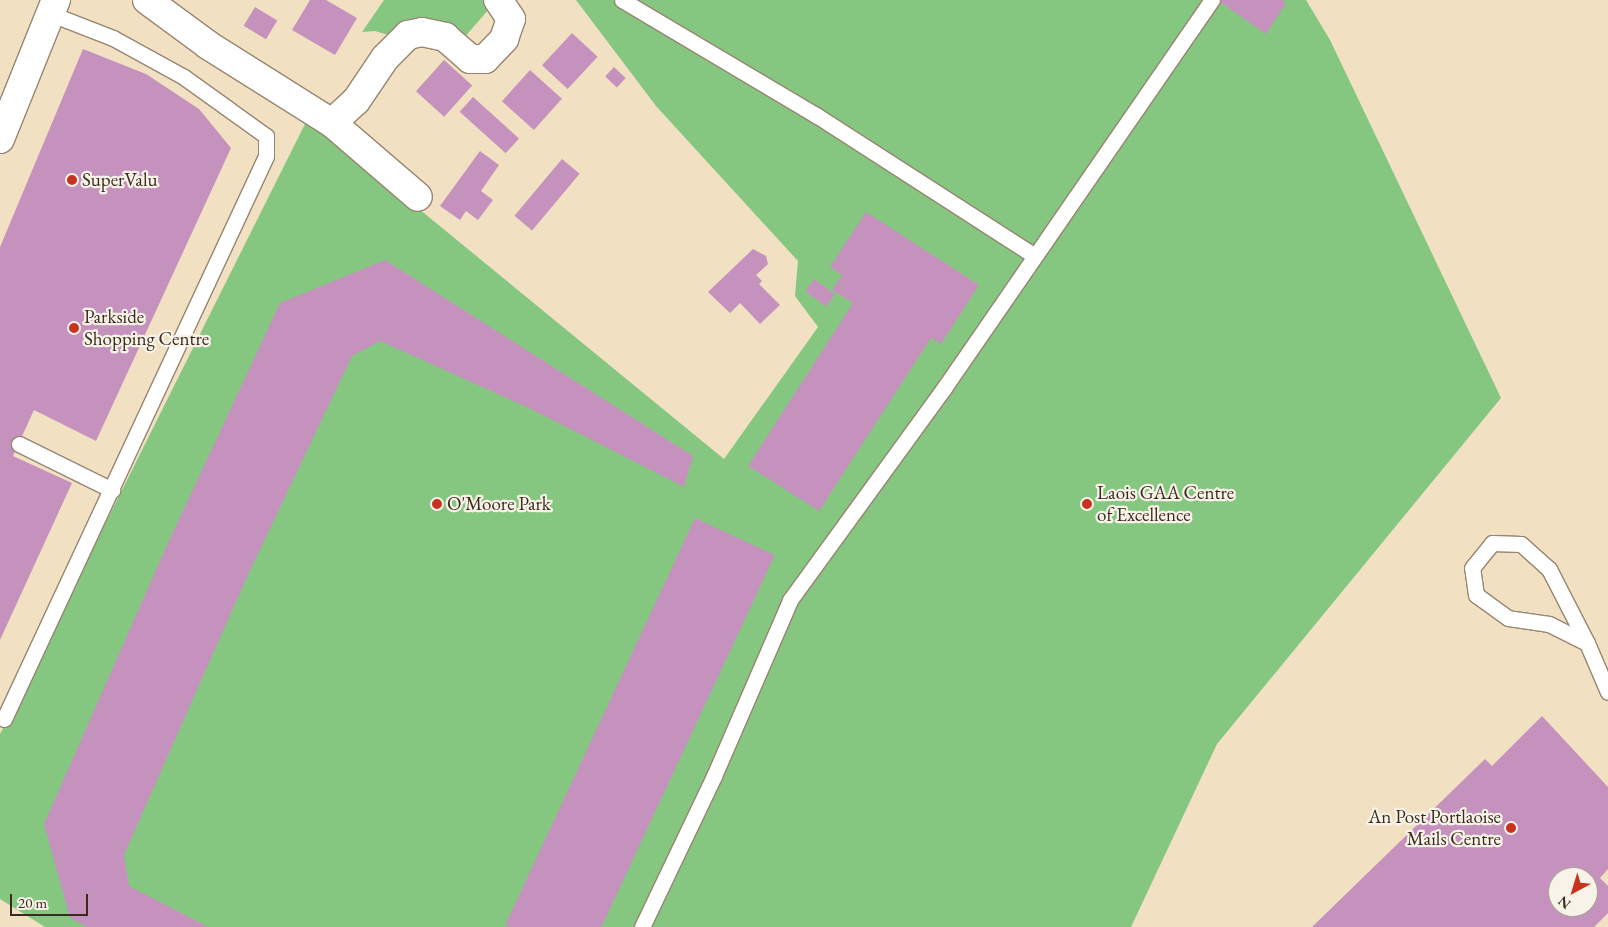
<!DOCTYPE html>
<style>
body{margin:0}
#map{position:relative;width:1608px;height:927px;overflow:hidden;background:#f2e0c3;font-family:"EB Garamond",serif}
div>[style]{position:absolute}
.green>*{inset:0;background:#85c780}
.building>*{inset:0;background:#c492bd;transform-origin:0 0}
.roads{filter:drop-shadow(1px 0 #968570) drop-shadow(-1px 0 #968570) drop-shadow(0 1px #968570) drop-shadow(0 -1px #968570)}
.service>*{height:15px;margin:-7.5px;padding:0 7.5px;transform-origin:7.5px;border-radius:7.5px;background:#fff}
.minor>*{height:28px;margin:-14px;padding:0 14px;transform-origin:14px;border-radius:14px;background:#fff}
.primary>*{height:28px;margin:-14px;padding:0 14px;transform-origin:14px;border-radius:14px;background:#fff}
.dots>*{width:14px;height:14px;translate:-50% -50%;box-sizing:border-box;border:2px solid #f7f3e8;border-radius:50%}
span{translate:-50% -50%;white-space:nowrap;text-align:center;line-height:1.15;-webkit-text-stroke:4.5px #f7f3e8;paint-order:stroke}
.poi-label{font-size:19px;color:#3b2a1e}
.left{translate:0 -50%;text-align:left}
.right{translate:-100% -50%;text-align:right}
.north{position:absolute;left:1548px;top:867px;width:50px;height:50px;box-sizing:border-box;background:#f7f3e8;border:1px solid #aca397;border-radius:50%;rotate:219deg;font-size:14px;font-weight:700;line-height:20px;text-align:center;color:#3b2a1e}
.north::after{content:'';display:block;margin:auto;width:18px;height:22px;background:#c8321e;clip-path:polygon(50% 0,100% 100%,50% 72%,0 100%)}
.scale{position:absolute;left:10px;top:894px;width:78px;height:22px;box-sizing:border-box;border:2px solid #3b2a1e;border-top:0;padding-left:6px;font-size:15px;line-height:18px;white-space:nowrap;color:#3b2a1e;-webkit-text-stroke:4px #f7f3e8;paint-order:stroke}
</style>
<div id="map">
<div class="green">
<div style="clip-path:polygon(384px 0,484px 0,489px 9px,463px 39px,441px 23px,425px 17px,406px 20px,388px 35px,375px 31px,362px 32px)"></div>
<div style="clip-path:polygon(576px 0,1306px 0,1330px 40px,1501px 398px,1217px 744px,1131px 927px,45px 927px,0 899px,0 734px,308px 118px,724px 459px,818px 327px,795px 296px,798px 261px,656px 106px)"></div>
</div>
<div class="building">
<div style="clip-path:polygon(310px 0,326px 0,357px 18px,335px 55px,292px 30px)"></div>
<div style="clip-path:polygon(1217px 0,1282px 0,1286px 3px,1266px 34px)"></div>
<div style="left:255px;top:7px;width:26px;height:22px;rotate:31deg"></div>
<div style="left:572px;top:33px;width:35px;height:44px;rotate:43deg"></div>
<div style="clip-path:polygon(83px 49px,146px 74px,199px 109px,231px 148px,96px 441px,34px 410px,13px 456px,72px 483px,0 640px,0 247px)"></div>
<div style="left:444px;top:60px;width:38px;height:42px;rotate:42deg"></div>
<div style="left:614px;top:67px;width:16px;height:13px;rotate:43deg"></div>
<div style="left:530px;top:70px;width:43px;height:42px;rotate:42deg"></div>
<div style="left:473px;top:97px;width:62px;height:20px;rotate:42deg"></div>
<div style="clip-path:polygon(480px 151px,499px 165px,481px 191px,493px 200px,478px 220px,466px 211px,460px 220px,440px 206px)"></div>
<div style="left:562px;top:159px;width:23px;height:74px;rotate:40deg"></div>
<div style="clip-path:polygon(866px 212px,979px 285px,941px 344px,931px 338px,819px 511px,748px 466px,853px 303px,832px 290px,842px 275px,830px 267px)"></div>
<div style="clip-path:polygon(753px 249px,766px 256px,768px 264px,756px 275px,762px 281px,759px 284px,780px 305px,760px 324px,740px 303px,730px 313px,708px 292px)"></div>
<div style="clip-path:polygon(385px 260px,693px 456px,684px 487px,531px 409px,380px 341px,352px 356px,246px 579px,124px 855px,129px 886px,208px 927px,87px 927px,70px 918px,44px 824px,167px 545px,280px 303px)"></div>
<div style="left:814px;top:279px;width:26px;height:15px;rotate:36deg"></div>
<div style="left:695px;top:518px;width:88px;height:449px;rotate:25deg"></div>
<div style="clip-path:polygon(evenodd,1542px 716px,1608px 787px,1608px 869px,1600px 878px,1608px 886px,1608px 913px,1594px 927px,1312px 927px,1485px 759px,1492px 766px,1542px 716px,1558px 877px,1588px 877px,1588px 907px,1558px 907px,1558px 877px)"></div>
</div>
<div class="roads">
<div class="service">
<div style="left:622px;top:0;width:226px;rotate:30.7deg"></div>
<div style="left:816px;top:115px;width:260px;rotate:32.8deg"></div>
<div style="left:19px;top:444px;width:104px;rotate:26.3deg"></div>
<div style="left:1587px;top:643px;width:42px;rotate:-153.4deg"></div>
<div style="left:1549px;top:624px;width:41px;rotate:-171.7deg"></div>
<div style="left:1508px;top:618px;width:39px;rotate:-144deg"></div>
<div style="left:1476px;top:595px;width:27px;rotate:-98deg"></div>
<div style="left:1472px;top:568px;width:32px;rotate:-51deg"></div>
<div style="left:1492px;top:543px;width:29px;rotate:2deg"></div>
<div style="left:1521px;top:544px;width:38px;rotate:42deg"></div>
<div style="left:1549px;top:569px;width:83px;rotate:62.8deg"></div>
<div style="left:1587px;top:643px;width:53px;rotate:66.8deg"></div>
<div style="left:4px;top:719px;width:621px;rotate:-65.04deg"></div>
<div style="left:266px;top:156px;width:20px;rotate:-90deg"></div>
<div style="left:266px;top:136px;width:101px;rotate:-144.3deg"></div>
<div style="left:184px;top:77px;width:81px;rotate:-151.2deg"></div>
<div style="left:113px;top:38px;width:69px;rotate:-158.7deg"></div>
<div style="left:642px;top:927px;width:167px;rotate:-64.5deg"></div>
<div style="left:714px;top:776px;width:192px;rotate:-66.6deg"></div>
<div style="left:790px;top:600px;width:262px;rotate:-54deg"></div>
<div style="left:944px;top:388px;width:472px;rotate:-55.4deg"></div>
</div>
<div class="minor">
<div style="left:147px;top:0;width:76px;rotate:36.4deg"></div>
<div style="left:208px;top:45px;width:146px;rotate:32.2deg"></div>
<div style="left:332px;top:123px;width:113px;rotate:40.7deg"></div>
<div style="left:332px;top:123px;width:33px;rotate:-43deg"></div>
<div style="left:356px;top:101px;width:52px;rotate:-56deg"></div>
<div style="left:385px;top:58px;width:33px;rotate:-45deg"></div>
<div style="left:408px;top:35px;width:14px;rotate:-12deg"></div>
<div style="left:422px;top:32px;width:24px;rotate:12deg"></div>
<div style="left:445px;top:37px;width:33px;rotate:41deg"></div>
<div style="left:470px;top:59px;width:15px"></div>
<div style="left:485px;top:59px;width:28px;rotate:-46deg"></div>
<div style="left:504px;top:39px;width:21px;rotate:-71deg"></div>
<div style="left:511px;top:19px;width:23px;rotate:-124deg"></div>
</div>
<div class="primary">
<div style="left:0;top:139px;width:150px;rotate:-68.1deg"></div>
</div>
</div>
<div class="dots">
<div style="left:72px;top:180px;background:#c8321e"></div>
<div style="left:74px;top:328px;background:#c8321e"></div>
<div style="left:437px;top:504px;background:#c8321e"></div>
<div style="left:1087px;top:504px;background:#c8321e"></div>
<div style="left:1511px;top:828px;background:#c8321e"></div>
</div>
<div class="poi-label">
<span class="left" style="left:82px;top:180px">SuperValu</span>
<span class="left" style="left:84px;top:328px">Parkside<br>Shopping Centre</span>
<span class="left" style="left:1097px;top:504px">Laois GAA Centre<br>of Excellence</span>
<span class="left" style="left:447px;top:504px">O'Moore Park</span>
<span class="right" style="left:1501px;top:828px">An Post Portlaoise<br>Mails Centre</span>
</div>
<div class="north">N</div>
<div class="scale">20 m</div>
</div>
